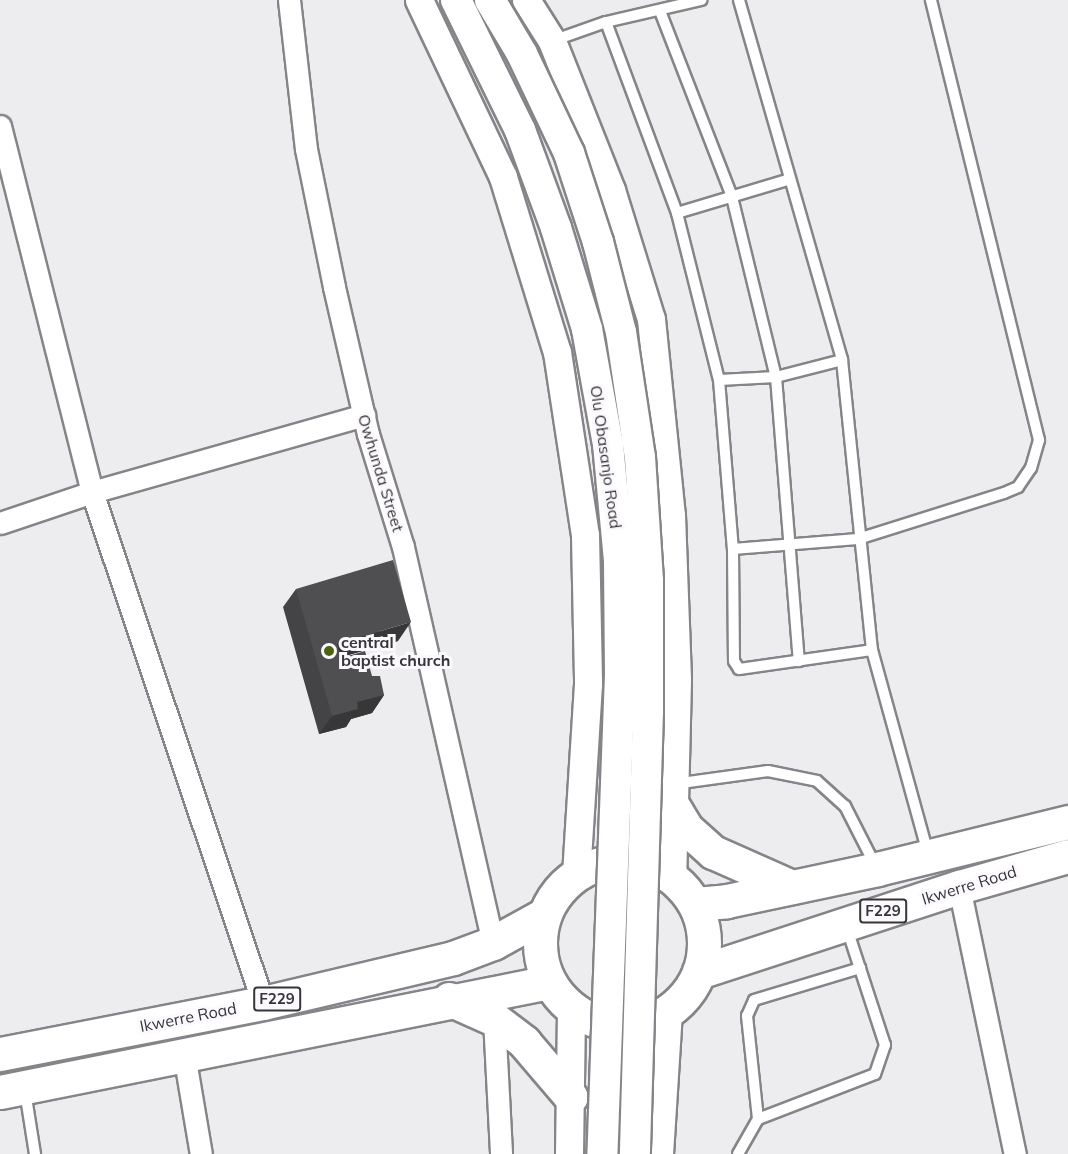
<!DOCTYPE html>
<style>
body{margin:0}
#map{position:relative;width:1068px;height:1154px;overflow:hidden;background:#edecef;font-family:Mulish,sans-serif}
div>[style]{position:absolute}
.roads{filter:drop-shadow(2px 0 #868488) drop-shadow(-2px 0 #868488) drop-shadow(0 2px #868488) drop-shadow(0 -2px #868488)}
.service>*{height:10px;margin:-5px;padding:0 5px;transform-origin:5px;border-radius:5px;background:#fff}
.minor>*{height:21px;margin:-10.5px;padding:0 10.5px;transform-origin:10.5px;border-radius:10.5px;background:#fff}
.tertiary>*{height:27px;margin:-13.5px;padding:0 13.5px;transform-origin:13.5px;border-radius:13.5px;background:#fff}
.primary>*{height:33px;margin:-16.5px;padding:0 16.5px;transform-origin:16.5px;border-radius:16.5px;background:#fff}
.primary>.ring{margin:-16.5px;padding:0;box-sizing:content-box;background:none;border:33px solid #fff;border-radius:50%}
.bridges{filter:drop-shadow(2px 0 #868488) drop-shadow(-2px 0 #868488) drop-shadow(0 2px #868488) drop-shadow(0 -2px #868488)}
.secondary-bridge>*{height:30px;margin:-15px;padding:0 15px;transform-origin:15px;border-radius:15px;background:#fff}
.wall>*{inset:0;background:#444345}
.shaded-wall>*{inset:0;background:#373738}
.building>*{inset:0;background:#4f4e50}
.dots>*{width:16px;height:16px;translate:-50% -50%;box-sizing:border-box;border:3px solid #fbf9fd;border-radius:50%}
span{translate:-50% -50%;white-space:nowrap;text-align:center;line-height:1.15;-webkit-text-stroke:6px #fbf9fd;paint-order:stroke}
.shield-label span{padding:2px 4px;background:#fbf9fd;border:2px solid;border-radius:4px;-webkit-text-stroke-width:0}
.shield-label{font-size:15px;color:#363537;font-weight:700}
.street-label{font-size:16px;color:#363537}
.poi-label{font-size:16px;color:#363537;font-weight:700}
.left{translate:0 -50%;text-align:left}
</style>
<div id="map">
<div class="roads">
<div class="service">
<div style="left:739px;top:0;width:374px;rotate:74deg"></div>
<div style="left:842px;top:360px;width:292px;rotate:84.1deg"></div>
<div style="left:872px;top:650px;width:212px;rotate:74.6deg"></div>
<div style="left:660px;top:11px;width:199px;rotate:68.8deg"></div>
<div style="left:732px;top:197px;width:185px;rotate:76.3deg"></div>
<div style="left:776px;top:377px;width:285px;rotate:85.4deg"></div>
<div style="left:606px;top:22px;width:204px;rotate:69.6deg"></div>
<div style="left:677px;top:213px;width:172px;rotate:75.9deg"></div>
<div style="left:719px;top:380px;width:170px;rotate:85.3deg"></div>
<div style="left:733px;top:549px;width:112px;rotate:89.5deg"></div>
<div style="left:734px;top:661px;width:9px;rotate:58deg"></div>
<div style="left:739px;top:669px;width:134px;rotate:-8.1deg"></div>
<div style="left:552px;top:41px;width:57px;rotate:-19.4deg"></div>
<div style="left:606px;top:22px;width:98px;rotate:-13deg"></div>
<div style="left:677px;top:213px;width:118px;rotate:-16.7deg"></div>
<div style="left:719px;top:380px;width:57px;rotate:-3deg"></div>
<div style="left:776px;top:377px;width:68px;rotate:-14.4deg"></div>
<div style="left:733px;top:549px;width:125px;rotate:-4.6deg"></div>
<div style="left:858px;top:539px;width:153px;rotate:-17.5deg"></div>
<div style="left:1004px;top:493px;width:15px;rotate:-23deg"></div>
<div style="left:1018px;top:487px;width:23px;rotate:-56deg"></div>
<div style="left:1031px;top:468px;width:29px;rotate:-74deg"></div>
<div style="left:1039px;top:440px;width:453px;rotate:-103.8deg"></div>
<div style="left:674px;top:784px;width:95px;rotate:-7.9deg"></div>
<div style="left:768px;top:771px;width:50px;rotate:11.5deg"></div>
<div style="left:817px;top:781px;width:38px;rotate:42deg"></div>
<div style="left:845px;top:806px;width:66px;rotate:63deg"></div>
<div style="left:25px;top:1091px;width:64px;rotate:81deg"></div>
<div style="left:758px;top:1119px;width:104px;rotate:-96.1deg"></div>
<div style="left:747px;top:1016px;width:17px;rotate:-66deg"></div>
<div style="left:754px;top:1000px;width:111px;rotate:-16.8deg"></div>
<div style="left:738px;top:1154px;width:40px;rotate:-60.3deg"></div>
<div style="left:758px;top:1119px;width:125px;rotate:-21deg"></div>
<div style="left:875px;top:1074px;width:31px;rotate:-71deg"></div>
<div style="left:885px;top:1045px;width:125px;rotate:-108.1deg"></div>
</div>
<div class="minor">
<div style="left:289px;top:0;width:150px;rotate:83.5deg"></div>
<div style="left:306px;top:149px;width:141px;rotate:78.5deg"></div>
<div style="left:334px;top:287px;width:151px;rotate:77deg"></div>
<div style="left:368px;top:434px;width:118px;rotate:72.8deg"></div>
<div style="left:403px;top:547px;width:406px;rotate:77.2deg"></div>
<div style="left:0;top:126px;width:377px;rotate:75.9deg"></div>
<div style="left:92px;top:492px;width:539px;rotate:71.5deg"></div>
<div style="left:0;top:523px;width:97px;rotate:-18.6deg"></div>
<div style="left:92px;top:492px;width:283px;rotate:-15.8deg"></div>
<div style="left:959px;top:887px;width:273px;rotate:78.2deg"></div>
<div style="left:494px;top:1019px;width:135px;rotate:87deg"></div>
<div style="left:184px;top:1054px;width:101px;rotate:80.4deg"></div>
</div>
<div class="tertiary">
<div style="left:419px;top:0;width:196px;rotate:64.6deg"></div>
<div style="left:503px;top:177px;width:183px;rotate:72.9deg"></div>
<div style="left:557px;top:352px;width:185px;rotate:81.3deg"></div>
<div style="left:585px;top:535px;width:149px;rotate:88.8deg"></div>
<div style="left:588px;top:684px;width:191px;rotate:93.6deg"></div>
<div style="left:526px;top:0;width:49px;rotate:57.6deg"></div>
<div style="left:552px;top:41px;width:160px;rotate:68.4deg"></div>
<div style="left:611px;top:190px;width:135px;rotate:72.8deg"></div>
<div style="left:651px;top:319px;width:197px;rotate:84.2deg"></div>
<div style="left:671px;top:515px;width:165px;rotate:87.9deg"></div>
<div style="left:677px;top:680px;width:198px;rotate:91.4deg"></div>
<div style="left:569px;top:1154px;width:145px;rotate:-89.2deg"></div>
<div style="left:659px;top:1154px;width:142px;rotate:-86.4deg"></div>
</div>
<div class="primary">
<div style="left:673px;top:806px;width:26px;rotate:59deg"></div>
<div style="left:686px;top:828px;width:36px;rotate:42deg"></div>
<div style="left:713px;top:852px;width:86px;rotate:23.9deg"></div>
<div class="ring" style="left:540px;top:861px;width:131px;height:131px"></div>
<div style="left:695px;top:904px;width:32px;rotate:-5deg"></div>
<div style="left:727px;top:901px;width:153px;rotate:-12deg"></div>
<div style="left:877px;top:869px;width:197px;rotate:-13.8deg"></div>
<div style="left:699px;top:972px;width:274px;rotate:-18.1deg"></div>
<div style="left:959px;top:887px;width:113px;rotate:-15.9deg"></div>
<div style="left:449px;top:999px;width:49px;rotate:24deg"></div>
<div style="left:494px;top:1019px;width:38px;rotate:37deg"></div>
<div style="left:524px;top:1042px;width:72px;rotate:49.5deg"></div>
<div style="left:0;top:1054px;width:268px;rotate:-11deg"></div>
<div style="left:263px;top:1003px;width:195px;rotate:-13.3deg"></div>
<div style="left:453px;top:958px;width:43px;rotate:-20.6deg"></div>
<div style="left:493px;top:943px;width:58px;rotate:-28.8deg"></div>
<div style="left:0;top:1092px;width:560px;rotate:-11.33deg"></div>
</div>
</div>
<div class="bridges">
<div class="secondary-bridge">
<div style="left:456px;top:0;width:145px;rotate:63.8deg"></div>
<div style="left:520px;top:130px;width:104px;rotate:69.8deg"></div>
<div style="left:556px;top:228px;width:106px;rotate:72.9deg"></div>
<div style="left:587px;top:329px;width:117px;rotate:79.7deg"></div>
<div style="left:608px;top:444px;width:117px;rotate:84.6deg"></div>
<div style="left:619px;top:560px;width:114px;rotate:89.5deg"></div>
<div style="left:620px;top:674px;width:480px;rotate:92.1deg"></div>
<div style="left:490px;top:0;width:63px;rotate:59.3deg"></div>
<div style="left:522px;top:54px;width:110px;rotate:64.6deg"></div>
<div style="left:569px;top:153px;width:94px;rotate:72deg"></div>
<div style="left:598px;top:242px;width:93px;rotate:75.7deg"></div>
<div style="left:621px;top:332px;width:126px;rotate:81.4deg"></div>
<div style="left:640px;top:457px;width:124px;rotate:86.3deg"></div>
<div style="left:648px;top:581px;width:130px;rotate:90deg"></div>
<div style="left:648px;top:711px;width:443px;rotate:91.7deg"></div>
</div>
</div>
<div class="wall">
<div style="clip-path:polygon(296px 589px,398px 641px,341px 657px,372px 676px,384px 695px,372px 713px,351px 719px,346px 727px,319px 734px,283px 607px)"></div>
</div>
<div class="shaded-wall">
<div style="clip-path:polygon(411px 622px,398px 641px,324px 662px,337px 644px)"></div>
<div style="clip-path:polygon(384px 695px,372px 713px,351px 719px,346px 727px,319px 734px,332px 716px,357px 702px)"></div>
</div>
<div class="building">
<div style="clip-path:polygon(393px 560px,411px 622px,337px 644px,341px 658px,365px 651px,372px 676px,380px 676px,384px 695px,357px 702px,358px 709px,332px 716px,296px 589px)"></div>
</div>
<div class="dots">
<div style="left:329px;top:651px;background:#4e630f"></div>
</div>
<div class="shield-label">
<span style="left:883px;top:911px">F229</span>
<span style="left:277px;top:999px">F229</span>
</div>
<div class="street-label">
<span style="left:606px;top:457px;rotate:82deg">Olu Obasanjo Road</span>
<span style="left:381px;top:473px;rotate:73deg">Owhunda Street</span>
<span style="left:969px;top:885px;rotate:-17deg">Ikwerre Road</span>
<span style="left:188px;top:1017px;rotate:-11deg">Ikwerre Road</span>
</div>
<div class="poi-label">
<span class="left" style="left:341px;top:651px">central<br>baptist church</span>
</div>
</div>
